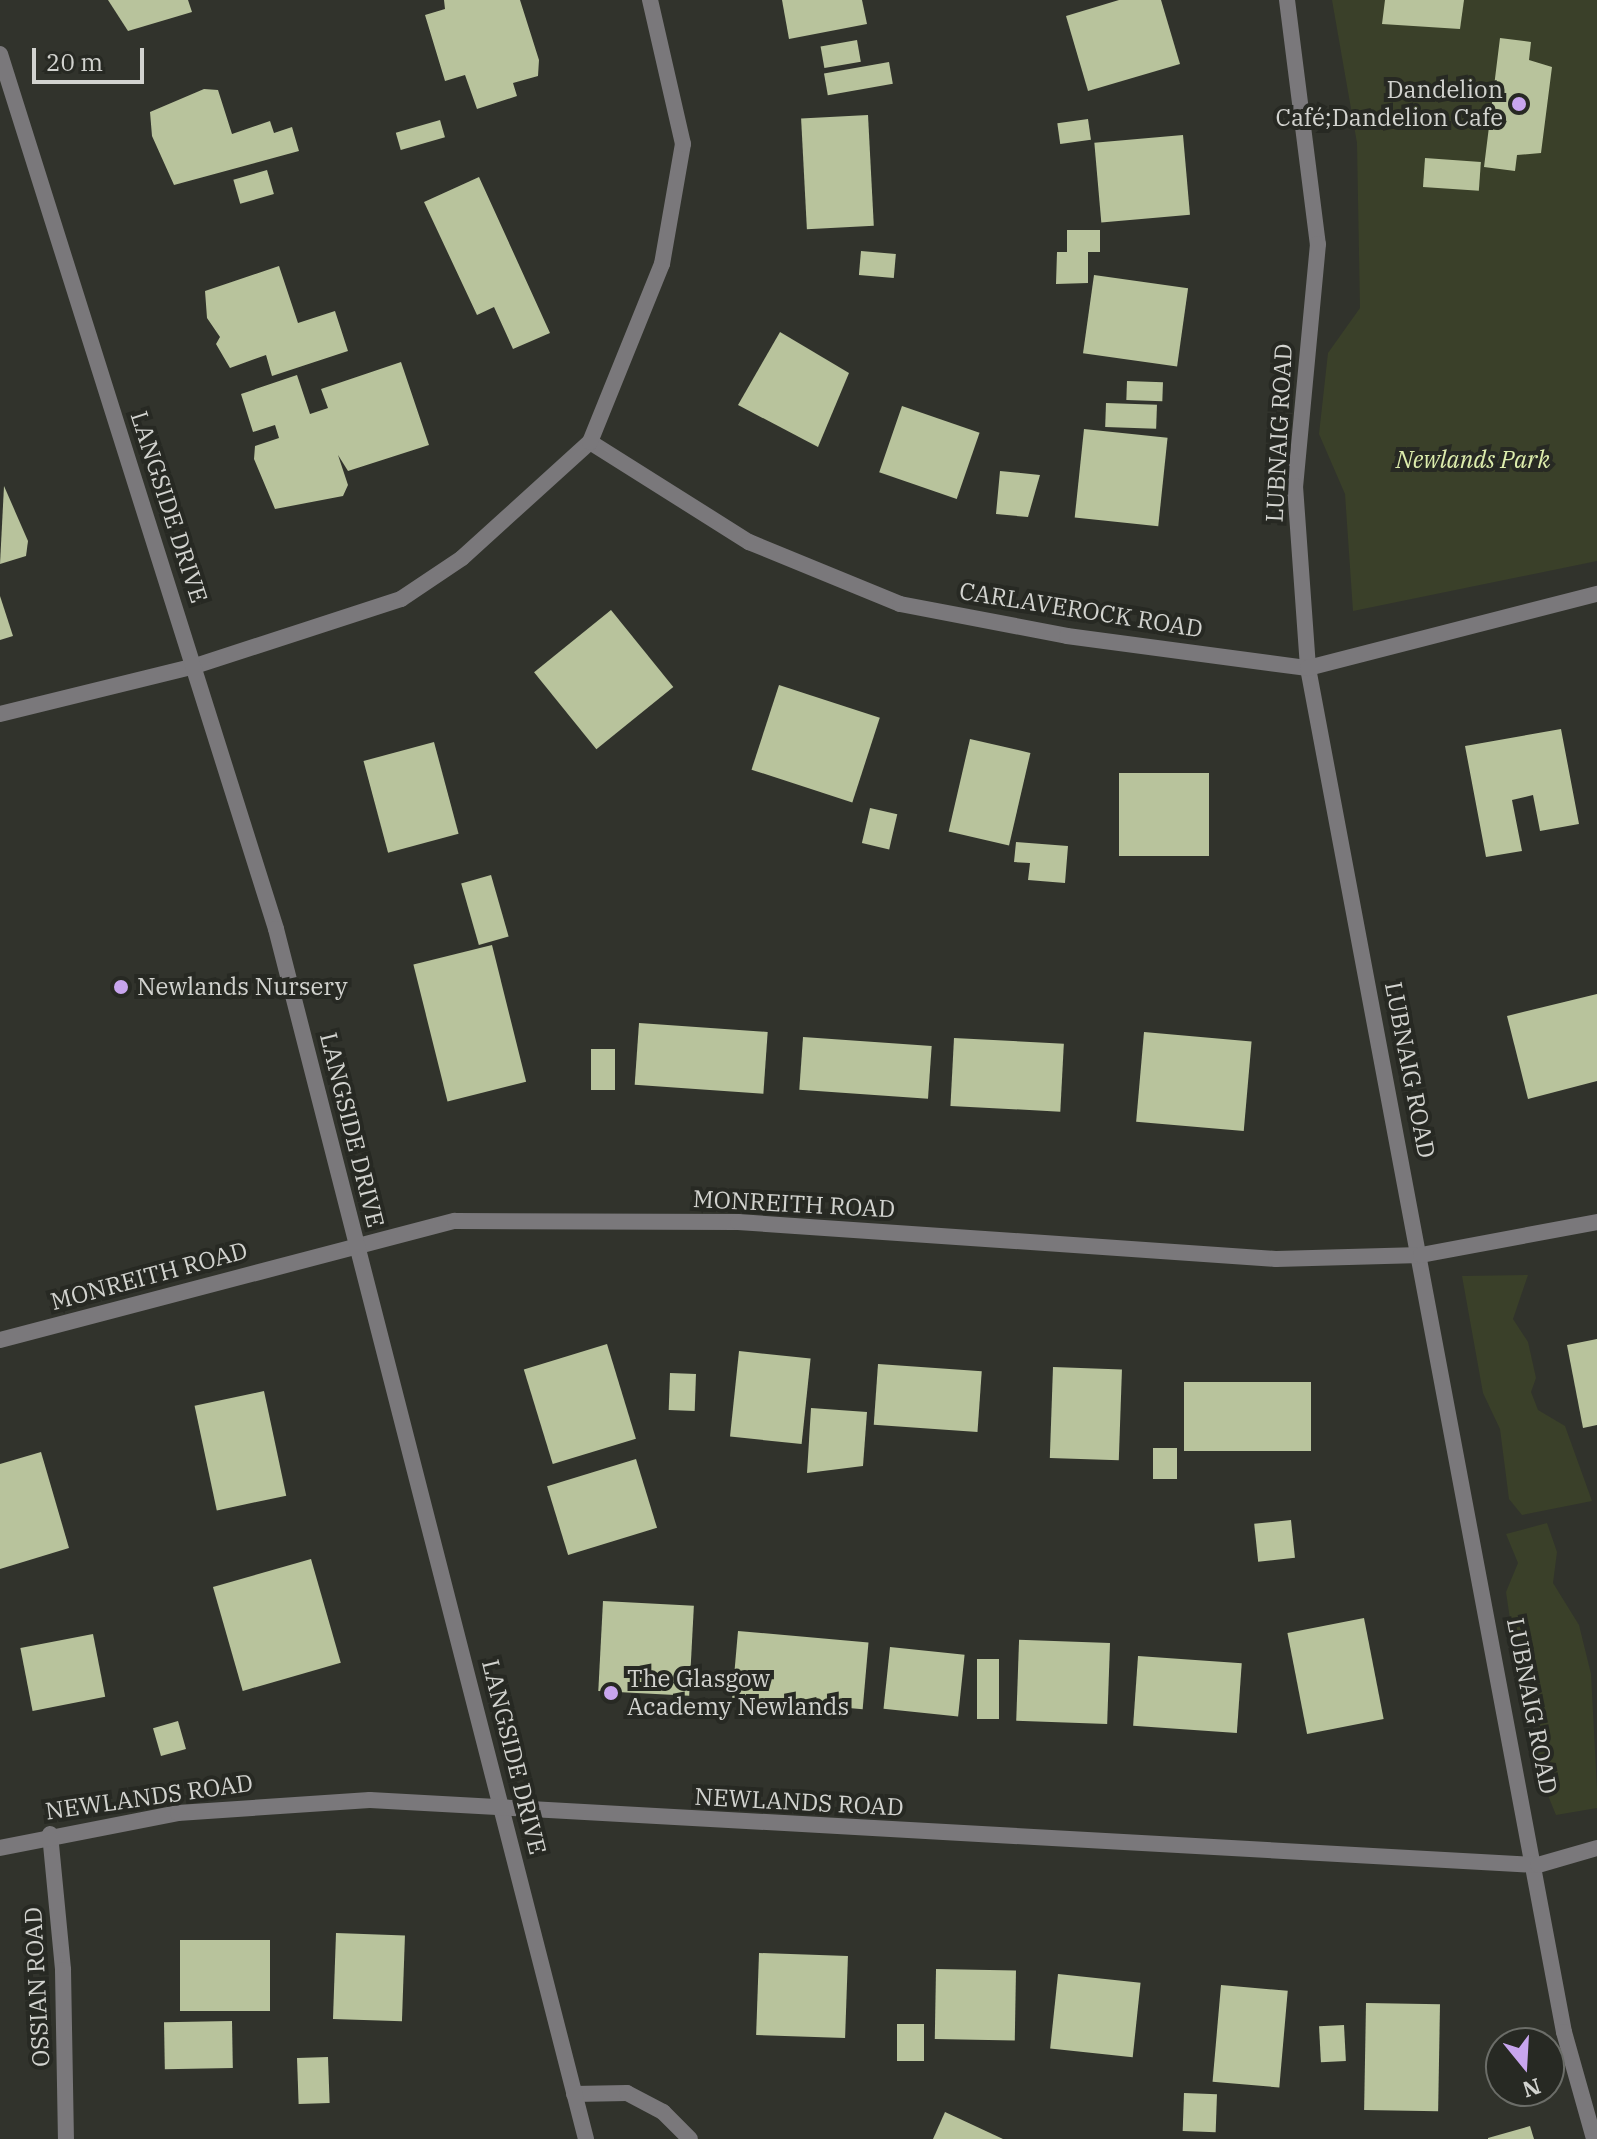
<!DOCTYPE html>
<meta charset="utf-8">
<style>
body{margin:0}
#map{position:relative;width:1597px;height:2139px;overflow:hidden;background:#31332c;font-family:"IBM Plex Serif",serif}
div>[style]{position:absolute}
.green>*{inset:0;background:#3a4029}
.building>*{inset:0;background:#b8c39c;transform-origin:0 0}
.minor>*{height:16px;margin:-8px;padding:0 8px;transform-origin:8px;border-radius:8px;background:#7a787b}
.tertiary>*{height:16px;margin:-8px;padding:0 8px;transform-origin:8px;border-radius:8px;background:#7a787b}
.dots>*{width:22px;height:22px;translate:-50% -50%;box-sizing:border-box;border:4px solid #272923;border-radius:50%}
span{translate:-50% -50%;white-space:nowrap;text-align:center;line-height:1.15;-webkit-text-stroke:8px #272923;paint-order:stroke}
.poi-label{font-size:24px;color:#d2d3cf}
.right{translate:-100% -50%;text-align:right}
.left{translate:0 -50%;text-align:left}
.street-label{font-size:24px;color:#d2d3cf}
.park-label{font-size:24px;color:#ddedad;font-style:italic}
.north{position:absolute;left:1485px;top:2027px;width:80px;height:80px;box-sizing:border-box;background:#272923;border:2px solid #6b6d68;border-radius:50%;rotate:162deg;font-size:22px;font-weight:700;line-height:32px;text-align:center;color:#d2d3cf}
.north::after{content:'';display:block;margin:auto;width:28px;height:36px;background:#c8a5ee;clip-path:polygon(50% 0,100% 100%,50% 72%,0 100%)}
.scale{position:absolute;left:32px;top:48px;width:112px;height:36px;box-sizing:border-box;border:4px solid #d2d3cf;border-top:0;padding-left:10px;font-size:24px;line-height:28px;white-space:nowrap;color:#d2d3cf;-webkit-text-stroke:6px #272923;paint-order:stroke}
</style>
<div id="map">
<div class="green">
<div style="clip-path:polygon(1332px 0,1597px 0,1597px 561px,1353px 611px,1345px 494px,1319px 434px,1328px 353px,1360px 308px,1357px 143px)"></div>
<div style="clip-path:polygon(1528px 1275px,1513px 1319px,1528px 1342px,1536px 1378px,1531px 1392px,1538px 1410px,1565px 1426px,1592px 1501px,1522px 1515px,1509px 1499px,1500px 1429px,1483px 1393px,1462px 1276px)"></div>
<div style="clip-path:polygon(1547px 1523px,1557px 1552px,1553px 1583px,1579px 1625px,1591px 1674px,1597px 1789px,1597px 1808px,1556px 1815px,1531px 1754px,1542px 1718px,1521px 1694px,1506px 1592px,1518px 1563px,1506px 1534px)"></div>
</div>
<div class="building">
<div style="clip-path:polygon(108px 0,188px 0,192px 12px,128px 31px)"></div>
<div style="clip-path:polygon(444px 0,520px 0,539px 60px,538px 76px,513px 83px,517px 96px,477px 109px,465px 75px,445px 81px,425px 15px,445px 9px)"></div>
<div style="clip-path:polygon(782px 0,862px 0,867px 24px,789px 39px)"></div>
<div style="clip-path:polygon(1119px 0,1161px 0,1180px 64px,1088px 91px,1066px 16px)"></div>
<div style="clip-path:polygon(1385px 0,1464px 0,1460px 29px,1382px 24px)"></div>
<div style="clip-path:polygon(1500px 38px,1531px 42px,1529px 60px,1552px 67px,1541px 153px,1517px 155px,1515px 171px,1484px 167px)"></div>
<div style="left:857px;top:40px;width:22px;height:37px;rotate:80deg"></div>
<div style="left:889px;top:62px;width:22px;height:66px;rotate:80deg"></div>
<div style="clip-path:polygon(204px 89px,218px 90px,232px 134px,270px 121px,274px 133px,292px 127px,299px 151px,174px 185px,152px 136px,150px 112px)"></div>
<div style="left:868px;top:115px;width:111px;height:67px;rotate:87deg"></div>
<div style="left:1088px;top:119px;width:21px;height:31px;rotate:82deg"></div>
<div style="left:440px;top:120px;width:18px;height:46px;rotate:74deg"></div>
<div style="left:1183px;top:135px;width:80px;height:89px;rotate:85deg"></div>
<div style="left:1425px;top:158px;width:56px;height:29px;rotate:4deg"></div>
<div style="left:267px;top:170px;width:25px;height:35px;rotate:74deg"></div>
<div style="clip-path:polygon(479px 177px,550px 333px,513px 349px,494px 307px,477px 315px,424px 202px)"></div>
<div style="clip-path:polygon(1067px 230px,1100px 230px,1100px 252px,1088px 252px,1088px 283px,1056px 284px,1057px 252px,1067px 252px)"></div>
<div style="left:861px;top:251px;width:35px;height:24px;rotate:5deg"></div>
<div style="clip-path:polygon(279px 266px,298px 323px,335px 311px,348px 351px,272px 376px,266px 355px,230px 368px,216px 344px,220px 337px,207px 318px,205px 291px)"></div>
<div style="left:1094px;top:275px;width:95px;height:79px;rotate:8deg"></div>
<div style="clip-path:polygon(780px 332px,849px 373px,818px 447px,738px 405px)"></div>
<div style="clip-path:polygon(401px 362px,429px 445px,348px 471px,338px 455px,348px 485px,343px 496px,275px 509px,254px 459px,255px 446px,279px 438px,275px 425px,253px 432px,241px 394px,297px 375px,310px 414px,328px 408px,321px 389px)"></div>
<div style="left:1127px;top:381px;width:36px;height:19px;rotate:2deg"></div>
<div style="left:1106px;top:403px;width:51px;height:24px;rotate:2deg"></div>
<div style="left:902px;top:406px;width:82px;height:70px;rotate:19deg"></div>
<div style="left:1084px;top:429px;width:84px;height:89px;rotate:6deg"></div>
<div style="clip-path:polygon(1000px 471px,1040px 475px,1028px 517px,996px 514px)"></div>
<div style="clip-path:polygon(4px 486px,28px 541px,26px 556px,0 564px)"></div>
<div style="clip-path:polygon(0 596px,13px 636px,0 640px)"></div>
<div style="left:611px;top:610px;width:99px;height:99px;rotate:51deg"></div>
<div style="left:779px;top:685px;width:106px;height:89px;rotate:18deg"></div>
<div style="clip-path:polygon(1561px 729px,1579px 824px,1540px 831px,1533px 795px,1512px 800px,1522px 851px,1486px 857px,1465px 746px)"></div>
<div style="left:970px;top:739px;width:62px;height:95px;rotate:13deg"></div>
<div style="left:434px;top:742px;width:95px;height:73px;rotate:75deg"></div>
<div style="left:1119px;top:773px;width:90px;height:83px"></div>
<div style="left:870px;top:808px;width:28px;height:36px;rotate:13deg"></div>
<div style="clip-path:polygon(1016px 842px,1068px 846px,1065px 883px,1028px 880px,1030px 863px,1014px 862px)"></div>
<div style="left:491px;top:875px;width:64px;height:31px;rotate:74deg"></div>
<div style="left:492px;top:945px;width:141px;height:81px;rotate:76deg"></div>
<div style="clip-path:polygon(1597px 994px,1597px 1081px,1528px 1099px,1507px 1016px)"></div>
<div style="left:639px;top:1023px;width:129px;height:62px;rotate:4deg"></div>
<div style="left:1144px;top:1032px;width:108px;height:90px;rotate:5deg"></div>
<div style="left:803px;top:1037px;width:129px;height:53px;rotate:4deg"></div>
<div style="left:954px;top:1038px;width:110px;height:68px;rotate:3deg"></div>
<div style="left:591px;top:1049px;width:24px;height:41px"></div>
<div style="clip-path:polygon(1597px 1339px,1597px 1425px,1583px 1428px,1567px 1345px)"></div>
<div style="left:607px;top:1344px;width:99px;height:87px;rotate:73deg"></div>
<div style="left:739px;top:1351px;width:72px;height:86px;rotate:6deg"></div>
<div style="left:878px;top:1364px;width:104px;height:61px;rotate:4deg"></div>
<div style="left:1053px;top:1367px;width:69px;height:91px;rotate:2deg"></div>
<div style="left:670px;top:1373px;width:26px;height:37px;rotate:2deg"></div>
<div style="left:1184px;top:1382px;width:127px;height:69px"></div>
<div style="left:264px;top:1391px;width:107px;height:71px;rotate:78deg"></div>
<div style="clip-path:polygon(811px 1408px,867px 1412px,863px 1466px,807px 1473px)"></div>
<div style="left:1177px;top:1448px;width:31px;height:24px;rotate:90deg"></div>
<div style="clip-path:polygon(41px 1452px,69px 1548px,0 1569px,0 1464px)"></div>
<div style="left:636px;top:1459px;width:72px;height:93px;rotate:73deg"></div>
<div style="left:1291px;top:1520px;width:38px;height:37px;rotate:84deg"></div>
<div style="left:311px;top:1559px;width:108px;height:102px;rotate:74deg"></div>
<div style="left:603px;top:1601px;width:91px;height:90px;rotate:3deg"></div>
<div style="left:1364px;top:1618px;width:103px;height:78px;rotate:79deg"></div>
<div style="left:738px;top:1631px;width:131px;height:67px;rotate:5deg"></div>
<div style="left:93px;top:1634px;width:64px;height:74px;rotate:79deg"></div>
<div style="left:1110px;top:1643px;width:81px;height:91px;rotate:92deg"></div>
<div style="left:890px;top:1647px;width:75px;height:62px;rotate:6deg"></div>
<div style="left:1138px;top:1656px;width:104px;height:70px;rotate:4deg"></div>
<div style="left:977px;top:1659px;width:22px;height:60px"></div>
<div style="left:178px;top:1721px;width:29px;height:26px;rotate:74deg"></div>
<div style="left:336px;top:1933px;width:69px;height:86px;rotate:2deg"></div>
<div style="left:180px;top:1940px;width:90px;height:71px"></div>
<div style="left:759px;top:1953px;width:89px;height:82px;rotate:2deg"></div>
<div style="left:936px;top:1969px;width:80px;height:70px;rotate:1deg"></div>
<div style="left:1058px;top:1974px;width:83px;height:75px;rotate:6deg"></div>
<div style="left:1221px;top:1985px;width:67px;height:97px;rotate:5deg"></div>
<div style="left:1366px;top:2003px;width:74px;height:107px;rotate:1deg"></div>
<div style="left:232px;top:2021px;width:47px;height:68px;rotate:89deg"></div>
<div style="left:897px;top:2024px;width:27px;height:37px"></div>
<div style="left:1344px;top:2025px;width:36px;height:25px;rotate:87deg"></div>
<div style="left:328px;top:2057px;width:46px;height:31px;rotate:88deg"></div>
<div style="left:1184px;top:2093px;width:33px;height:38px;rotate:2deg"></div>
<div style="clip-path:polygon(945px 2112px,1003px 2139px,933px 2139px)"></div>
<div style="clip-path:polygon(1530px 2126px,1534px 2139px,1488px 2139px,1488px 2138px)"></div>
</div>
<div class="minor">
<div style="left:1287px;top:0;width:246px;rotate:82.8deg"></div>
<div style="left:1318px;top:244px;width:243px;rotate:95.4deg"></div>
<div style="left:1295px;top:486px;width:182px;rotate:85.9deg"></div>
<div style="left:1308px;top:668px;width:1388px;rotate:79.37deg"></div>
<div style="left:1564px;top:2032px;width:111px;rotate:74.3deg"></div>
<div style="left:590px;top:442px;width:188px;rotate:32.2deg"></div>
<div style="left:749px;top:542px;width:163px;rotate:22.3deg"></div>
<div style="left:900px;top:604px;width:170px;rotate:10.8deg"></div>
<div style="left:1067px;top:636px;width:243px;rotate:7.6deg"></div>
<div style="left:1308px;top:668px;width:298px;rotate:-14.4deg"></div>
<div style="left:0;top:714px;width:201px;rotate:-13.8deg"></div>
<div style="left:195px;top:666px;width:217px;rotate:-18deg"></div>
<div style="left:401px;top:599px;width:73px;rotate:-33.9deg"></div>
<div style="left:462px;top:558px;width:173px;rotate:-42.2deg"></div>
<div style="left:590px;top:442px;width:192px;rotate:-68deg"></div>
<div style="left:662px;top:264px;width:122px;rotate:-80.1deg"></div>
<div style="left:683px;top:144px;width:148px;rotate:-102.9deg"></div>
<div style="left:0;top:1340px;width:470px;rotate:-14.7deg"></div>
<div style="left:455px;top:1221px;width:283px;rotate:0.2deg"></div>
<div style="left:738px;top:1222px;width:539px;rotate:3.93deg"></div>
<div style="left:1276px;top:1259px;width:145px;rotate:-1.6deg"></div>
<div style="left:1421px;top:1255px;width:179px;rotate:-10.6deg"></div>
<div style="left:50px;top:1834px;width:137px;rotate:84.5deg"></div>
<div style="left:63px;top:1970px;width:169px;rotate:89deg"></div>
<div style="left:574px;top:2094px;width:53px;rotate:-1.1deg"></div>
<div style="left:627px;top:2093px;width:41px;rotate:27.8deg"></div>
<div style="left:663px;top:2112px;width:38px;rotate:45deg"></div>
</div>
<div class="tertiary">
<div style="left:0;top:54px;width:917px;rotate:72.49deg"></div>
<div style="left:276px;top:929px;width:1249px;rotate:75.63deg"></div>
<div style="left:0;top:1848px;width:181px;rotate:-11.1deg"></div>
<div style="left:178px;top:1813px;width:192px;rotate:-3.9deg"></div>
<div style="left:370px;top:1800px;width:1170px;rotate:3.19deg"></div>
<div style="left:1538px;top:1865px;width:61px;rotate:-16.1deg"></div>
</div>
<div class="dots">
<div style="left:1519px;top:104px;background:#c8a5ee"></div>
<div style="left:121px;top:987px;background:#c8a5ee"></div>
<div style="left:611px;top:1693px;background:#c8a5ee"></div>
</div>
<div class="poi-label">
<span class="right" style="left:1503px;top:104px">Dandelion<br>Café;Dandelion Cafe</span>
<span class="left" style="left:137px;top:987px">Newlands Nursery</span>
<span class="left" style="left:627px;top:1693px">The Glasgow<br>Academy Newlands</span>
</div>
<div class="street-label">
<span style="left:1279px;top:433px;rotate:-87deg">LUBNAIG ROAD</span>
<span style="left:169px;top:507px;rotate:72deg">LANGSIDE DRIVE</span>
<span style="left:1081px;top:610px;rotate:9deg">CARLAVEROCK ROAD</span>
<span style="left:1410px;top:1070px;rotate:79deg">LUBNAIG ROAD</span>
<span style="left:352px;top:1130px;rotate:76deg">LANGSIDE DRIVE</span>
<span style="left:794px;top:1204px;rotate:3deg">MONREITH ROAD</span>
<span style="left:149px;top:1276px;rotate:-15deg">MONREITH ROAD</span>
<span style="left:1532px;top:1706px;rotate:79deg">LUBNAIG ROAD</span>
<span style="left:514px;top:1757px;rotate:76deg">LANGSIDE DRIVE</span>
<span style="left:149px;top:1797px;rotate:-8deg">NEWLANDS ROAD</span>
<span style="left:799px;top:1802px;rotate:3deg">NEWLANDS ROAD</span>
<span style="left:37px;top:1987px;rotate:-93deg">OSSIAN ROAD</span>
</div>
<div class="park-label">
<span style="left:1473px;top:460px">Newlands Park</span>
</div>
<div class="north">N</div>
<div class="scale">20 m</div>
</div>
